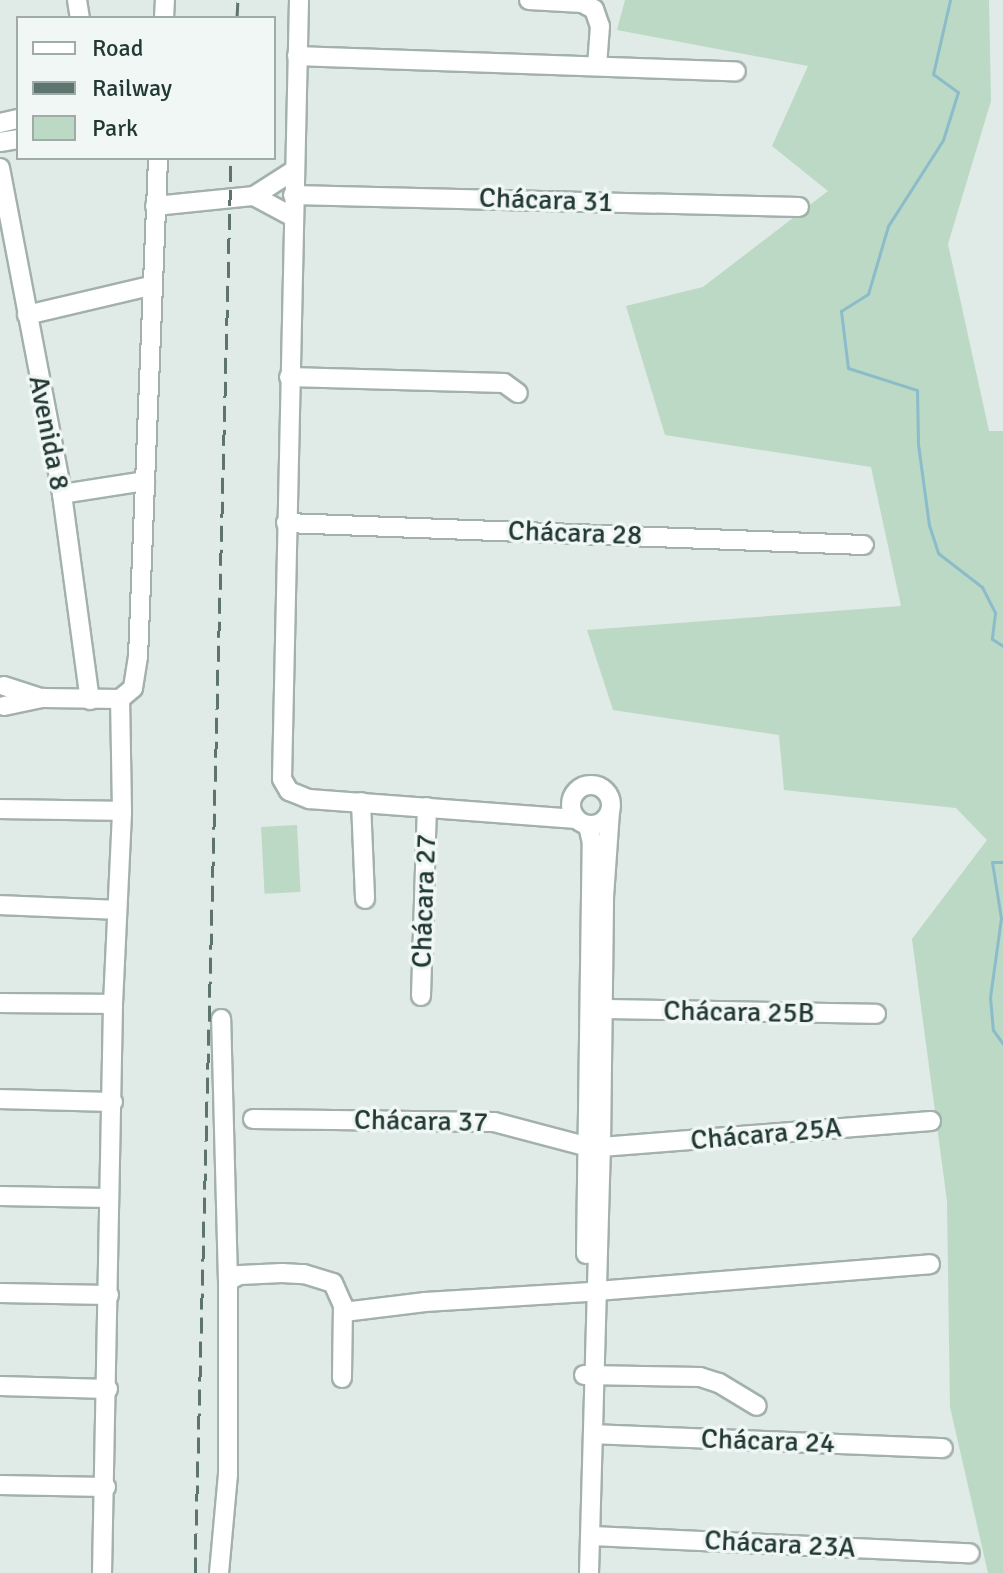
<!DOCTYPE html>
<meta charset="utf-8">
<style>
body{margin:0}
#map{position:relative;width:1003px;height:1573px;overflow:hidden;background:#e0eae6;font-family:Signika,sans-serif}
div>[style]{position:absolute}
.green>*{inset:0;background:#bbd9c5;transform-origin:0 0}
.stream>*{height:3px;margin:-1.5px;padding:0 1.5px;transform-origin:1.5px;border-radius:1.5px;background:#8cbcca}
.roads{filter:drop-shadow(2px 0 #a3b1ad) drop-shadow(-2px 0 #a3b1ad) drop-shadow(0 2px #a3b1ad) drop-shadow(0 -2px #a3b1ad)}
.minor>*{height:18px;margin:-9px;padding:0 9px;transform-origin:9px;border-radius:9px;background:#fff}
.minor>.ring{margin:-9px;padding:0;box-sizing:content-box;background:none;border:18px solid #fff;border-radius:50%}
.rail>*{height:3px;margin-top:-1.5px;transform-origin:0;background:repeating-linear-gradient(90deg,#5d746f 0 16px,transparent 0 24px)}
span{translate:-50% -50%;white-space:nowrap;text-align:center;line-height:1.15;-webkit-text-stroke:7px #f0f7f4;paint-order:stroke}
.street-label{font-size:28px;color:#223834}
.legend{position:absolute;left:16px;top:16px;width:260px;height:144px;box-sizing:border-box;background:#f0f7f4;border:2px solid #9eaba7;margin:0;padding:10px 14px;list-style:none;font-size:24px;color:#223834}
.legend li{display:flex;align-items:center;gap:16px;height:40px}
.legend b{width:40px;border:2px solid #9eaba7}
</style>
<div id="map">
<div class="green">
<div style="clip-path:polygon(625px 0,989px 0,991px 101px,948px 244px,989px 431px,1003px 431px,1003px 1573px,988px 1573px,950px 1407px,947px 1201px,912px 939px,987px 840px,956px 808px,784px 790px,779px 735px,613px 710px,587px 630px,901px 606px,871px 467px,665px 435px,626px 306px,703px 287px,828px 191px,772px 146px,808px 66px,617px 30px)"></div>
<div style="left:297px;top:825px;width:67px;height:36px;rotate:87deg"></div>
</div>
<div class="stream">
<div style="left:950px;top:0;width:76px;rotate:102.9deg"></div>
<div style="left:933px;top:74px;width:31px;rotate:36deg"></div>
<div style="left:958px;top:92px;width:50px;rotate:107.4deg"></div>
<div style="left:943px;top:140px;width:102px;rotate:122.6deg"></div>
<div style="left:888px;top:226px;width:71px;rotate:106.4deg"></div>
<div style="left:868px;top:294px;width:32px;rotate:148deg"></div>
<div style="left:841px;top:311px;width:57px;rotate:83deg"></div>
<div style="left:848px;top:368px;width:72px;rotate:17.7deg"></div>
<div style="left:917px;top:390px;width:54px;rotate:88.9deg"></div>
<div style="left:918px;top:444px;width:82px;rotate:82.3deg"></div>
<div style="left:929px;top:525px;width:29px;rotate:72deg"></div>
<div style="left:938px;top:553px;width:56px;rotate:37.7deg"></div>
<div style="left:982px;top:587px;width:29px;rotate:63deg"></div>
<div style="left:995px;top:613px;width:26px;rotate:97deg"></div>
<div style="left:992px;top:639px;width:13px;rotate:32deg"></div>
<div style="left:1003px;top:862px;width:11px;rotate:180deg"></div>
<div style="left:992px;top:862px;width:57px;rotate:80.9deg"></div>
<div style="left:1001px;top:918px;width:80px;rotate:97.9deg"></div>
<div style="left:990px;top:997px;width:33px;rotate:85deg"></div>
<div style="left:993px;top:1030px;width:17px;rotate:54deg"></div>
</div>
<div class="roads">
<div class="minor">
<div style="left:77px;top:0;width:18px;rotate:81deg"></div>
<div style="left:299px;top:0;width:779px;rotate:91.25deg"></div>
<div style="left:282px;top:779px;width:14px;rotate:60deg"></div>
<div style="left:289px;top:791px;width:22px;rotate:22deg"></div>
<div style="left:309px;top:799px;width:268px;rotate:4.3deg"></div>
<div style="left:529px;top:0;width:53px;rotate:3.2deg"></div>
<div style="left:582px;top:3px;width:13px;rotate:27deg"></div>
<div style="left:594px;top:9px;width:18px;rotate:71deg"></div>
<div style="left:600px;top:26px;width:40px;rotate:94.3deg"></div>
<div style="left:164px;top:18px;width:18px;rotate:-87deg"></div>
<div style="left:297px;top:56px;width:439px;rotate:2deg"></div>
<div style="left:0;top:123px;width:18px;rotate:-13deg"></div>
<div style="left:0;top:142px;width:18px;rotate:-9deg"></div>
<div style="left:0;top:168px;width:332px;rotate:79.2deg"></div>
<div style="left:62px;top:494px;width:208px;rotate:82.3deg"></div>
<div style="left:293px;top:195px;width:506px;rotate:1.36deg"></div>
<div style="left:254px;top:196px;width:44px;rotate:28.3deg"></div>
<div style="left:155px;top:206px;width:100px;rotate:-5.8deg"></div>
<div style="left:254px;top:196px;width:46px;rotate:-32.7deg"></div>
<div style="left:27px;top:315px;width:126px;rotate:-13.3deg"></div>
<div style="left:289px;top:377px;width:215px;rotate:1.6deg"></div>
<div style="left:504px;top:383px;width:17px;rotate:36deg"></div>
<div style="left:62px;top:494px;width:84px;rotate:-8.9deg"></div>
<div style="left:286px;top:523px;width:578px;rotate:2.18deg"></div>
<div style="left:4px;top:686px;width:38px;rotate:18deg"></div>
<div style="left:4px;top:706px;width:40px;rotate:-12deg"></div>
<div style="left:43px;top:698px;width:77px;rotate:0.7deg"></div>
<div style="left:120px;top:699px;width:17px;rotate:-40deg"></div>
<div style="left:133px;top:688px;width:31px;rotate:-81deg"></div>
<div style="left:138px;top:657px;width:499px;rotate:-87.7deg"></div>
<div class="ring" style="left:571px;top:785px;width:22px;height:22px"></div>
<div style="left:361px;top:802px;width:97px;rotate:87.6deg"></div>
<div style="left:0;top:809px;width:122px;rotate:0.9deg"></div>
<div style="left:0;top:905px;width:117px;rotate:2.4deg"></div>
<div style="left:421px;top:996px;width:189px;rotate:-88.2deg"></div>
<div style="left:0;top:1003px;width:113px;rotate:0.5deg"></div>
<div style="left:602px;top:1009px;width:274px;rotate:1deg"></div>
<div style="left:0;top:1099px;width:113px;rotate:1.5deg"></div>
<div style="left:253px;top:1119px;width:241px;rotate:0.7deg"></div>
<div style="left:494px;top:1122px;width:94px;rotate:14.8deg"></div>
<div style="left:601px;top:1147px;width:331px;rotate:-4.5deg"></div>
<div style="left:0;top:1196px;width:109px;rotate:1.1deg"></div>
<div style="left:586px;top:1254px;width:411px;rotate:-89.2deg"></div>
<div style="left:592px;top:843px;width:18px;rotate:-103deg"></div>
<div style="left:228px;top:1281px;width:13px;rotate:-27deg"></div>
<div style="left:240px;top:1275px;width:42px;rotate:-2.7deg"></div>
<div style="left:282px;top:1273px;width:22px;rotate:3deg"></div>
<div style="left:304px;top:1274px;width:30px;rotate:17deg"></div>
<div style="left:333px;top:1283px;width:24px;rotate:66deg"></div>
<div style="left:343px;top:1305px;width:73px;rotate:90.8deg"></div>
<div style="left:597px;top:1291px;width:334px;rotate:-4.6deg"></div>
<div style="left:0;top:1293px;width:109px;rotate:1.1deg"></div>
<div style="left:344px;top:1312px;width:82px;rotate:-7deg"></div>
<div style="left:425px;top:1302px;width:162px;rotate:-3.5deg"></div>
<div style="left:584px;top:1375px;width:116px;rotate:1deg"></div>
<div style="left:700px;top:1377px;width:20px;rotate:18deg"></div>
<div style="left:719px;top:1383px;width:44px;rotate:31.2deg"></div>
<div style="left:0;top:1386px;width:108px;rotate:1.6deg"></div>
<div style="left:593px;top:1434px;width:350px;rotate:2.3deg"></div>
<div style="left:0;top:1485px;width:106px;rotate:1.1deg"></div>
<div style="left:590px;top:1536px;width:380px;rotate:2.6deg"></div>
<div style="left:102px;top:1573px;width:569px;rotate:-88.89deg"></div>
<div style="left:113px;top:1004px;width:193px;rotate:-87.3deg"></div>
<div style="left:122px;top:811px;width:112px;rotate:-91deg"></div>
<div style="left:219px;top:1573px;width:98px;rotate:-84.8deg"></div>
<div style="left:228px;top:1475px;width:194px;rotate:-90deg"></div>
<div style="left:228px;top:1281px;width:262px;rotate:-91.5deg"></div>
<div style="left:589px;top:1573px;width:426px;rotate:-88.4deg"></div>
<div style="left:601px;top:1147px;width:250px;rotate:-89.3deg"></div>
<div style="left:604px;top:897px;width:86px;rotate:-86deg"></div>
</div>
</div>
<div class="rail">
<div style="left:237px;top:18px;width:18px;rotate:-87deg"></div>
<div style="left:195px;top:1573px;width:1415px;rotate:-88.54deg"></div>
</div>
<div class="street-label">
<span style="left:546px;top:200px;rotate:2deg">Chácara 31</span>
<span style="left:49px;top:433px;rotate:79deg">Avenida 8</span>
<span style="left:575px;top:533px;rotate:2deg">Chácara 28</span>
<span style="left:424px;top:901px;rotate:-88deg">Chácara 27</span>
<span style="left:739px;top:1012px;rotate:1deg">Chácara 25B</span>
<span style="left:421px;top:1121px;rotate:1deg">Chácara 37</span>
<span style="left:766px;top:1134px;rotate:-5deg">Chácara 25A</span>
<span style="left:768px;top:1441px;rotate:2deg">Chácara 24</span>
<span style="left:780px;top:1544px;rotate:3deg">Chácara 23A</span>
</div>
<ul class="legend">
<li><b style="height:10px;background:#fff"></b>Road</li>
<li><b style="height:10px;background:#5d746f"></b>Railway</li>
<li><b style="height:22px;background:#bbd9c5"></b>Park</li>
</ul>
</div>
